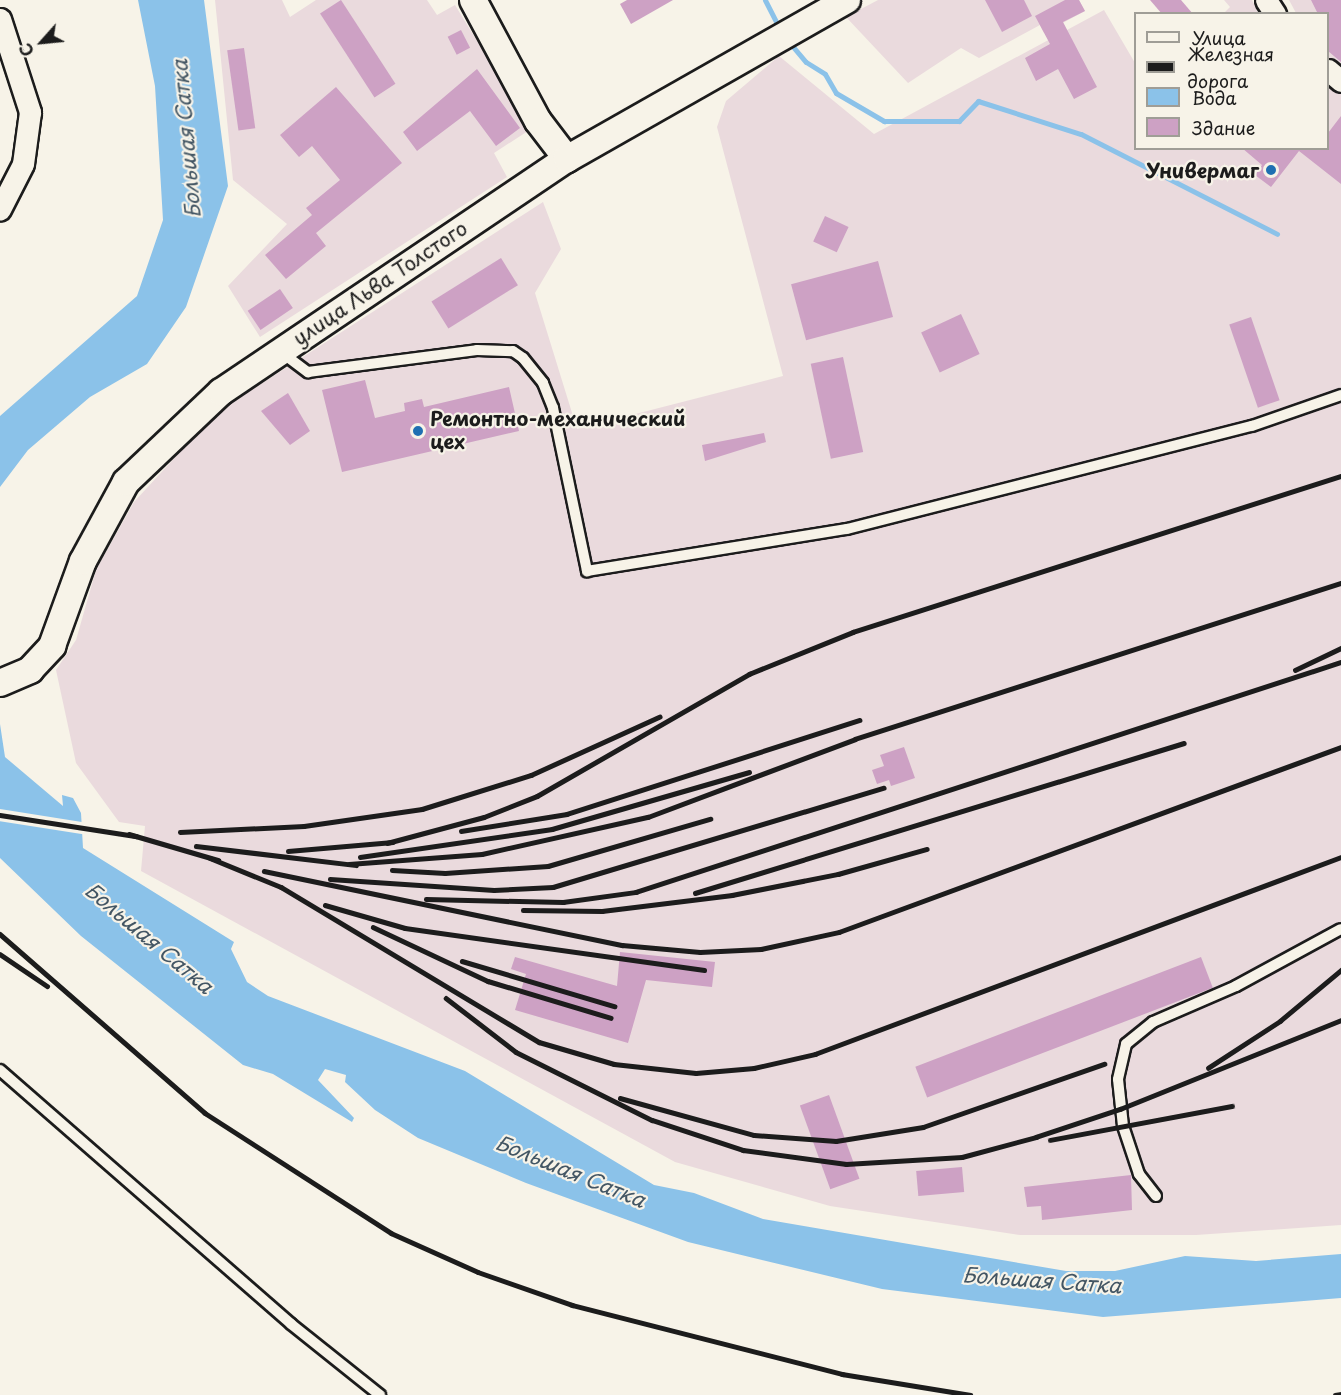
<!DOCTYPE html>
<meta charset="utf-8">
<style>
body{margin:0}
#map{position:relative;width:1341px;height:1395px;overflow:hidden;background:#f7f3e8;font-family:"Playpen Sans",sans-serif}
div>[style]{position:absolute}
.built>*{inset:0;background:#eadadd}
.water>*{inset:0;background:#8bc2e9}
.pier>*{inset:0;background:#f7f3e8;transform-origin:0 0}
.stream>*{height:5px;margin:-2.5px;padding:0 2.5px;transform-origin:2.5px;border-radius:2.5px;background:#8bc2e9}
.building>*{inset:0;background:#cda1c4;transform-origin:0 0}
.roads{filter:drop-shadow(2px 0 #1c1c1c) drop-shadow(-2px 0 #1c1c1c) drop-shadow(0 2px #1c1c1c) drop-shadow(0 -2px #1c1c1c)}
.service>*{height:10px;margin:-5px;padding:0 5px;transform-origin:5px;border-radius:5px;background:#f7f3e8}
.minor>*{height:21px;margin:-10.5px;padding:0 10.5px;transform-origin:10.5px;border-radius:10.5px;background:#f7f3e8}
.tertiary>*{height:26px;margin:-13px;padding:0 13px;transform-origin:13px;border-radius:13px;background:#f7f3e8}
.rail>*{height:4.5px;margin:-2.25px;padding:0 2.25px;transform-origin:2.25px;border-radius:2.25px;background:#1c1c1c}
.dots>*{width:16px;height:16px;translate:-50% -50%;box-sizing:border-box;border:3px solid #f7f3e8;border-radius:50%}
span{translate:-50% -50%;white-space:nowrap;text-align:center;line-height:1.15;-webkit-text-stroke:4.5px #f7f3e8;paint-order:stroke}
.poi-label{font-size:20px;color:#1c1c1c;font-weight:700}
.right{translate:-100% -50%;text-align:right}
.left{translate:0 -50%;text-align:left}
.street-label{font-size:20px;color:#1c1c1c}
.water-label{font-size:21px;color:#435664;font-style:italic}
.legend{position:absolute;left:1134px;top:12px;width:195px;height:138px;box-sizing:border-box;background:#f7f3e8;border:2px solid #9f9d96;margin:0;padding:8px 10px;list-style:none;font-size:18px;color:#1c1c1c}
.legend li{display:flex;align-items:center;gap:12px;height:30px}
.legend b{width:30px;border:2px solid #9f9d96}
.north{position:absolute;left:12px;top:12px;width:60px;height:60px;-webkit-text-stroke:4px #f7f3e8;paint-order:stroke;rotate:243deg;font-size:16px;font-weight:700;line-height:24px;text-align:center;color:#1c1c1c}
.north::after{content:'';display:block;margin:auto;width:21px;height:27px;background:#1c1c1c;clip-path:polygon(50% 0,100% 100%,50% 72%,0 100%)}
</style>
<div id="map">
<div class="built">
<div style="clip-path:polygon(215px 0,282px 0,290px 17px,316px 0,427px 0,437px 15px,455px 5px,531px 129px,494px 153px,507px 177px,260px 337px,228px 286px,287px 224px,233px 180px)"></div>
<div style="clip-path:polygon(878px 0,1079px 0,1085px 11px,1044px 33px,1040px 25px,979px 58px,961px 48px,908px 83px,846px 17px)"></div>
<div style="clip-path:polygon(1224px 0,1252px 0,1258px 13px,1224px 13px,1230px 7px)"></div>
<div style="clip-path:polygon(1289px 0,1341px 0,1341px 68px,1328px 57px,1328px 14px,1296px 13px)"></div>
<div style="clip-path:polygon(1104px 10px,1135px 63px,1136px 148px,1328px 148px,1328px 82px,1341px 93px,1341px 1225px,1196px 1235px,1020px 1235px,830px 1206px,675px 1162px,141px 871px,145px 826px,119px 822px,76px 763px,56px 670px,76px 640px,96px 570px,134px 502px,216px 413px,543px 202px,561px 249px,535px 293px,577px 429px,783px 376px,717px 127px,726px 101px,779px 56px,874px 134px)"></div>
</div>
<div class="water">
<div style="clip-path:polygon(138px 0,204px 0,228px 186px,186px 307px,147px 364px,90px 397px,28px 450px,0 487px,0 416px,137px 296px,163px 220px,155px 86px)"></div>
<div style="clip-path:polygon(0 724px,5px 757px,63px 806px,62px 795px,73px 798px,81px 813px,83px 848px,234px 942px,231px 949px,247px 982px,268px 996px,465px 1071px,654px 1185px,694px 1193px,763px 1219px,1066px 1271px,1115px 1271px,1185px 1256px,1256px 1261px,1341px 1254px,1341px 1298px,1103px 1317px,882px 1289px,688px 1242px,526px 1183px,418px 1138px,375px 1110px,345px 1082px,346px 1075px,325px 1069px,318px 1080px,354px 1118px,352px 1122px,273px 1074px,243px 1065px,81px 936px,0 858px)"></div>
</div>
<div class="pier">
<div style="left:0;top:809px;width:86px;height:12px;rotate:9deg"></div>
</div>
<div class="stream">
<div style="left:765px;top:0;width:33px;rotate:63deg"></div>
<div style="left:789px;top:42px;width:26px;rotate:50deg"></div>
<div style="left:806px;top:62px;width:22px;rotate:32deg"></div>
<div style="left:825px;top:74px;width:22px;rotate:60deg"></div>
<div style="left:836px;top:93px;width:56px;rotate:30.3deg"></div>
<div style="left:884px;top:121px;width:75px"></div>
<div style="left:959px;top:121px;width:28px;rotate:-46deg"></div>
<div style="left:978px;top:101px;width:108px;rotate:17.8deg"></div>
<div style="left:1081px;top:134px;width:220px;rotate:27deg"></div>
</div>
<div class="building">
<div style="left:341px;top:0;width:100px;height:25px;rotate:57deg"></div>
<div style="clip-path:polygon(627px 0,673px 0,631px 24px,620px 4px)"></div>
<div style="clip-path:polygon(985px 0,1024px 0,1032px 16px,1002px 32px)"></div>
<div style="clip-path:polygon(1065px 0,1079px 0,1085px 11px,1063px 22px,1097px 87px,1074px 99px,1058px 69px,1036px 81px,1025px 58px,1050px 44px,1035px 16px)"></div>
<div style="clip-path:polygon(1150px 0,1181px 0,1193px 14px,1162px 14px)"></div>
<div style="clip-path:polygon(1311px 0,1341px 0,1341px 62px,1328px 51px,1328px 14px,1318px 14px)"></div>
<div style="left:461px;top:30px;width:20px;height:15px;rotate:63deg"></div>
<div style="left:244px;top:48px;width:81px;height:17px;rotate:82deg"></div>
<div style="clip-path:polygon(477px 69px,520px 128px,496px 146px,470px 111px,417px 151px,403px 132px)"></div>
<div style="clip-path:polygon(336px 87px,402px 163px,316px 233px,326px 246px,286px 279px,265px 255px,312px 215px,306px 208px,340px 180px,312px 146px,299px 157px,280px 135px)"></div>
<div style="clip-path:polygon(1341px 116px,1341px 184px,1299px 151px,1271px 187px,1255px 175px,1262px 165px,1242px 148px,1328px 148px,1328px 133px)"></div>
<div style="left:825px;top:216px;width:26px;height:28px;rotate:25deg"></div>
<div style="left:501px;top:258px;width:32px;height:82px;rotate:58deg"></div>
<div style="left:878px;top:261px;width:58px;height:90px;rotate:75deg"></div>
<div style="left:280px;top:289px;width:23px;height:39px;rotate:56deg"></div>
<div style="left:961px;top:314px;width:44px;height:44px;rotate:65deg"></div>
<div style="left:1251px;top:317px;width:88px;height:23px;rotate:71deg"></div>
<div style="left:843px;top:357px;width:97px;height:33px;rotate:78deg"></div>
<div style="clip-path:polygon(365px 380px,375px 418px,405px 411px,404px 403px,422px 399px,424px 407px,509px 387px,519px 431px,342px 472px,322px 390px)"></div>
<div style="clip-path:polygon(288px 393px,310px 431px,290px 445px,261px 411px)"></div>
<div style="clip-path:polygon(764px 433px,766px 442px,705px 461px,702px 445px)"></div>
<div style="clip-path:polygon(904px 747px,915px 778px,891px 786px,889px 780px,877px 784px,872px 770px,884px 766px,880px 755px)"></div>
<div style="clip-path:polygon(620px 952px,715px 962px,712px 987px,646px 980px,628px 1043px,515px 1010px,526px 974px,511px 969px,515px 957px,617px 986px)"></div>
<div style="left:1201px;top:957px;width:33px;height:306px;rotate:69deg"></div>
<div style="left:829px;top:1095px;width:89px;height:31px;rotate:70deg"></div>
<div style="left:962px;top:1167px;width:25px;height:46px;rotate:85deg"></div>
<div style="clip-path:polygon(1131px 1175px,1132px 1210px,1042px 1220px,1041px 1206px,1027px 1207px,1024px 1187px)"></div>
</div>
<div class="roads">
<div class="service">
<div style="left:281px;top:352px;width:34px;rotate:37deg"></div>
<div style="left:308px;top:372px;width:170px;rotate:-7.4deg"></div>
<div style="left:477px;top:350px;width:36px;rotate:2deg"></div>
<div style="left:513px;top:351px;width:12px;rotate:35deg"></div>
<div style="left:523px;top:358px;width:32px;rotate:51deg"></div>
<div style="left:543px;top:383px;width:27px;rotate:68deg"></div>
<div style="left:553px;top:408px;width:167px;rotate:78.2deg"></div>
<div style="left:587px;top:571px;width:263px;rotate:-9.2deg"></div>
<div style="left:847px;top:529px;width:418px;rotate:-14.3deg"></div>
<div style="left:1252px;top:426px;width:94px;rotate:-19.2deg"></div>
<div style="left:0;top:1070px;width:386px;rotate:41.1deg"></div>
<div style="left:291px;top:1324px;width:114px;rotate:38.6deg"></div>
<div style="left:1156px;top:1196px;width:28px;rotate:-128deg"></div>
<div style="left:1139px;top:1174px;width:51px;rotate:-108.4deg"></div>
<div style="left:1123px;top:1126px;width:47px;rotate:-96.1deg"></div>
<div style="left:1118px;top:1079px;width:36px;rotate:-77deg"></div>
<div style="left:1126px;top:1044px;width:35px;rotate:-39deg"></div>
<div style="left:1153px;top:1022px;width:90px;rotate:-23.4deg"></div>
<div style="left:1236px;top:986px;width:119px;rotate:-28.5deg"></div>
</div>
<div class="minor">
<div style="left:1266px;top:0;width:17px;rotate:57deg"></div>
<div style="left:0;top:19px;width:98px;rotate:72.1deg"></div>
<div style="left:30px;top:112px;width:52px;rotate:97.7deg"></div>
<div style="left:23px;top:164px;width:51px;rotate:117.1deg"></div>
<div style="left:1328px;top:70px;width:17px;rotate:40deg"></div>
</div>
<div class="tertiary">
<div style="left:473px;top:0;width:137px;rotate:61.8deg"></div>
<div style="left:538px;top:121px;width:48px;rotate:52.7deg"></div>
<div style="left:0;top:683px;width:33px;rotate:-23deg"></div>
<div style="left:30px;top:670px;width:33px;rotate:-47deg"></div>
<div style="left:52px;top:646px;width:90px;rotate:-70deg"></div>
<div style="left:83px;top:561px;width:90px;rotate:-61.4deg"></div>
<div style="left:126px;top:482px;width:131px;rotate:-43.5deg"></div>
<div style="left:221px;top:392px;width:417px;rotate:-34deg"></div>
<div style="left:567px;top:159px;width:322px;rotate:-29.6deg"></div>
</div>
</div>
<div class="rail">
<div style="left:1295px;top:670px;width:51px;rotate:-25.6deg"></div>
<div style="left:0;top:815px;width:138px;rotate:8.8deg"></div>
<div style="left:461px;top:831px;width:107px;rotate:-9.1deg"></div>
<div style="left:567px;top:814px;width:307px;rotate:-17.8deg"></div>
<div style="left:180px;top:832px;width:124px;rotate:-2.8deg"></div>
<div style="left:304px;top:826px;width:119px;rotate:-8.2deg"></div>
<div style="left:422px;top:809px;width:114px;rotate:-17.3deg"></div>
<div style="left:531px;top:775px;width:141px;rotate:-24.4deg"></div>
<div style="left:129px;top:834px;width:93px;rotate:16.3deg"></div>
<div style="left:387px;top:843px;width:100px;rotate:-15deg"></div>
<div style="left:484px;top:817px;width:57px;rotate:-21.6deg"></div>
<div style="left:537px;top:796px;width:245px;rotate:-29.9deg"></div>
<div style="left:749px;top:674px;width:112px;rotate:-22deg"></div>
<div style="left:853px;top:632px;width:512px;rotate:-17.73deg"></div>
<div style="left:196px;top:846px;width:161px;rotate:6.8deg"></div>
<div style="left:288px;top:851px;width:105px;rotate:-4.9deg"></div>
<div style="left:360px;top:857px;width:194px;rotate:-8.3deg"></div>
<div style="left:552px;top:829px;width:205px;rotate:-16.1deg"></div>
<div style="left:210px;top:858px;width:77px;rotate:22.2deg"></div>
<div style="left:281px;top:887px;width:301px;rotate:31deg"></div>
<div style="left:539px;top:1042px;width:78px;rotate:16.3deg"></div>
<div style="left:614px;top:1064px;width:82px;rotate:6.3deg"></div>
<div style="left:696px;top:1073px;width:58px;rotate:-4.9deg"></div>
<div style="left:754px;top:1068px;width:63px;rotate:-12.9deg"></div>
<div style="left:815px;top:1054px;width:562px;rotate:-20.53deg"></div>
<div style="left:349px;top:864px;width:133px;rotate:-4.3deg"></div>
<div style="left:482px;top:854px;width:170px;rotate:-12.6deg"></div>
<div style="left:648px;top:817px;width:221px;rotate:-20.6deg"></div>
<div style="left:855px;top:739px;width:510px;rotate:-17.8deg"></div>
<div style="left:392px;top:870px;width:53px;rotate:3.2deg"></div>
<div style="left:445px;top:873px;width:103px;rotate:-3.9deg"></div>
<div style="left:548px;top:866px;width:169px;rotate:-16.2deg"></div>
<div style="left:264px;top:871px;width:366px;rotate:11.7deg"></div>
<div style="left:622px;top:945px;width:78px;rotate:5.1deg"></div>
<div style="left:700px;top:952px;width:61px;rotate:-2.8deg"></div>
<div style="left:761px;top:949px;width:80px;rotate:-12.3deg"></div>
<div style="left:839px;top:932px;width:535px;rotate:-20.23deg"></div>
<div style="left:330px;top:879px;width:164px;rotate:3.8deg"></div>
<div style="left:494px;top:890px;width:59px;rotate:-2.9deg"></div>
<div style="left:553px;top:887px;width:345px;rotate:-16.7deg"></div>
<div style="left:695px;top:893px;width:511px;rotate:-17.05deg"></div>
<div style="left:426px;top:899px;width:137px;rotate:1.3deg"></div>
<div style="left:563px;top:902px;width:74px;rotate:-7.8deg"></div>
<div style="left:636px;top:892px;width:742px;rotate:-18.07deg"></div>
<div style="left:325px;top:905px;width:83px;rotate:16deg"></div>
<div style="left:405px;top:928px;width:302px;rotate:8deg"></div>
<div style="left:523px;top:910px;width:79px;rotate:0.7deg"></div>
<div style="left:602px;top:911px;width:131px;rotate:-7deg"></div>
<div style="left:732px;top:895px;width:108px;rotate:-11.2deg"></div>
<div style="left:838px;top:874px;width:92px;rotate:-15.7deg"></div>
<div style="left:373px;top:927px;width:127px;rotate:25.2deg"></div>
<div style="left:488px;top:981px;width:128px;rotate:16.7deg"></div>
<div style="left:0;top:934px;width:272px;rotate:41.1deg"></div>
<div style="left:205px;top:1113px;width:221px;rotate:32.8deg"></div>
<div style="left:391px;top:1233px;width:95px;rotate:24.1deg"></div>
<div style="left:478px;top:1272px;width:100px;rotate:19.3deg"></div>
<div style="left:572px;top:1305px;width:279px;rotate:14.3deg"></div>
<div style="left:842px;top:1374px;width:130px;rotate:9.3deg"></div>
<div style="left:0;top:954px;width:57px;rotate:34.2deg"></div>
<div style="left:462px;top:961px;width:159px;rotate:16.5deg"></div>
<div style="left:446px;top:998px;width:88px;rotate:37.6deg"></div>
<div style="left:516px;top:1052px;width:152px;rotate:26.6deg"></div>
<div style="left:652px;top:1120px;width:96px;rotate:18.2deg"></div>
<div style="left:743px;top:1150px;width:104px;rotate:7.7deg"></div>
<div style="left:846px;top:1164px;width:116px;rotate:-3.5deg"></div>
<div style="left:962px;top:1157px;width:77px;rotate:-15.1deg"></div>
<div style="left:1036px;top:1137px;width:89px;rotate:-18.4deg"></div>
<div style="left:1120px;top:1109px;width:238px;rotate:-21.9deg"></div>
<div style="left:1208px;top:1068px;width:86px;rotate:-33.1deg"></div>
<div style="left:1280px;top:1021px;width:80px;rotate:-39.9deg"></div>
<div style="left:620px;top:1098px;width:139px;rotate:15.4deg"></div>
<div style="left:754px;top:1135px;width:82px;rotate:4.2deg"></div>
<div style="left:836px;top:1141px;width:88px;rotate:-9.1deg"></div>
<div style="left:923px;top:1127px;width:192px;rotate:-19.2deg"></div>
<div style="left:1050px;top:1140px;width:185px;rotate:-10.6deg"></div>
<div style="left:1335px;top:1395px;width:6px;rotate:-9deg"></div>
</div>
<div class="dots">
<div style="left:1271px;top:170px;background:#1f6fb2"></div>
<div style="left:418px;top:431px;background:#1f6fb2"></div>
</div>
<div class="poi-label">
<span class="right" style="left:1259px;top:170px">Универмаг</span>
<span class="left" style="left:430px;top:430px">Ремонтно-механический<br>цех</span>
</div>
<div class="street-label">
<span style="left:380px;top:283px;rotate:-34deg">улица Льва Толстого</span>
</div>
<div class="water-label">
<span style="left:185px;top:139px;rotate:-95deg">Большая Сатка</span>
<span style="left:150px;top:937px;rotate:40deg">Большая Сатка</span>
<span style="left:571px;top:1170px;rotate:22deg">Большая Сатка</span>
<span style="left:1042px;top:1279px;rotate:4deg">Большая Сатка</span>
</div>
<ul class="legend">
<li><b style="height:8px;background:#f7f3e8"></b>Улица</li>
<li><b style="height:8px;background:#1c1c1c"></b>Железная дорога</li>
<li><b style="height:16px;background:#8bc2e9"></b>Вода</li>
<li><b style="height:16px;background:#cda1c4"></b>Здание</li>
</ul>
<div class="north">С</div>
</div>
